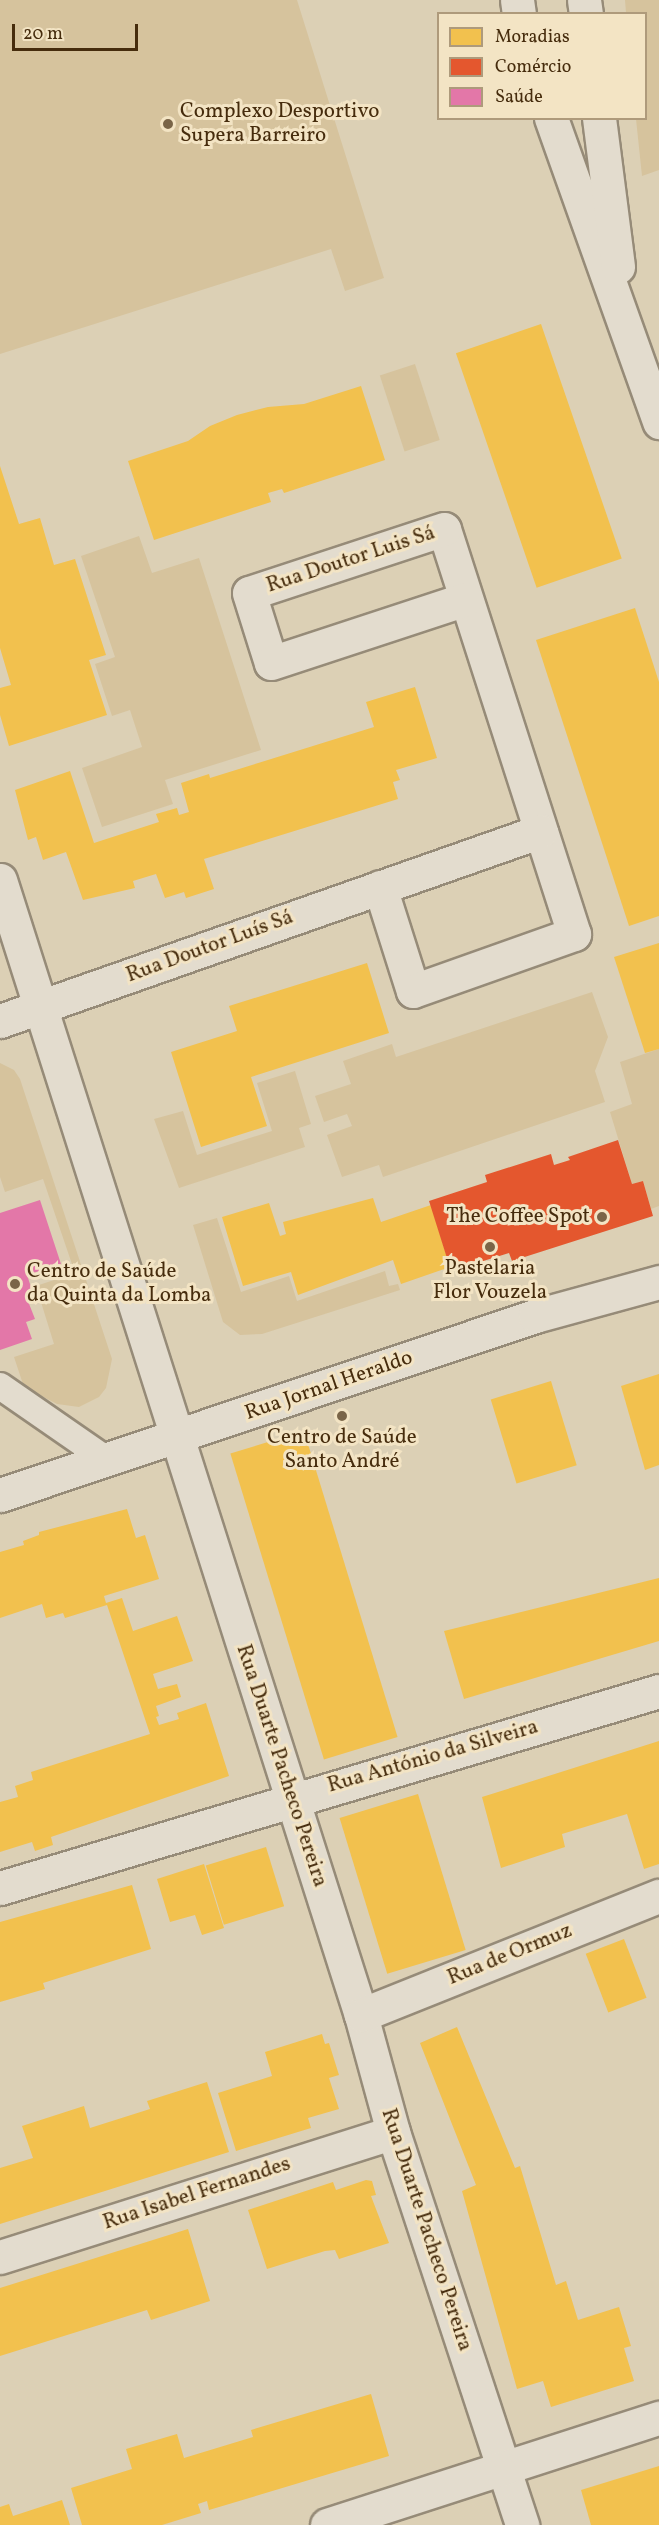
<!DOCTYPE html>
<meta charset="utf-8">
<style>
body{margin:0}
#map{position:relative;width:659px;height:2525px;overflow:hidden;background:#dcd0b5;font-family:Vollkorn,serif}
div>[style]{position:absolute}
.green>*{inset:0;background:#d6c39d;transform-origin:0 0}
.homes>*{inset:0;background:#f2c14e;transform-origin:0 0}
.shops>*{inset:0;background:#e4572e}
.health>*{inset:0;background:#e377a8}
.roads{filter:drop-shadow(2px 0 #968b78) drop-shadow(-2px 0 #968b78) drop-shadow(0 2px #968b78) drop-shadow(0 -2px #968b78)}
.lane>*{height:26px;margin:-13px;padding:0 13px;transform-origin:13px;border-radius:13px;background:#e3dcce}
.street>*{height:33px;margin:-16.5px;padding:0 16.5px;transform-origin:16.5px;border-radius:16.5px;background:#e3dcce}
.secondary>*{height:33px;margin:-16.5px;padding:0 16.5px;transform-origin:16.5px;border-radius:16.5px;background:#e3dcce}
.dots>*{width:16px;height:16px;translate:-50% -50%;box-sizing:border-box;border:3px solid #f3e4c4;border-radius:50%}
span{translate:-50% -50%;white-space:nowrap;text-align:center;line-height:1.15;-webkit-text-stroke:6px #f3e4c4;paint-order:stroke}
.poi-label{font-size:21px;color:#462c0d}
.left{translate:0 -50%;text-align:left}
.right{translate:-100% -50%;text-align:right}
.street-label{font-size:21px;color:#462c0d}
.legend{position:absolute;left:437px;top:12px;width:210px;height:108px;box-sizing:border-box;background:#f3e4c4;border:2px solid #ae9a7b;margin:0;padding:8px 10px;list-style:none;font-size:18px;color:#462c0d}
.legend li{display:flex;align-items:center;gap:12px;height:30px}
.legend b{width:30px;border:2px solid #ae9a7b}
.scale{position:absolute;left:12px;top:24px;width:126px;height:27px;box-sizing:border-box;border:3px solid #462c0d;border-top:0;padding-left:8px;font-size:18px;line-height:21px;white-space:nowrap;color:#462c0d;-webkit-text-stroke:4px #f3e4c4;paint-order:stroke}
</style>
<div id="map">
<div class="green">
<div style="clip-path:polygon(0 0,297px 0,384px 278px,345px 291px,331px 249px,0 354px)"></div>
<div style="clip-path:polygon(625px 0,659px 0,659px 170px,642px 176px,636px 119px,646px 118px,646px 14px,626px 13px)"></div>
<div style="left:415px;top:364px;width:80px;height:37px;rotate:72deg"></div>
<div style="clip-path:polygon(139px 536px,152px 573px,199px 558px,261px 750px,165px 780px,173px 804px,102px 827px,82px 768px,142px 747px,130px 710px,112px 716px,95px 664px,115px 657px,81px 556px)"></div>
<div style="clip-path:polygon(592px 992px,608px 1037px,595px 1071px,605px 1102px,383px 1177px,379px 1165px,342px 1177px,327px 1135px,352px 1126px,347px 1114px,324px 1122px,315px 1096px,351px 1084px,343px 1061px,392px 1044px,396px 1057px)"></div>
<div style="clip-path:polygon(659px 1049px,659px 1206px,651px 1209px,643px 1181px,632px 1184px,610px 1112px,632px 1104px,620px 1062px)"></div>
<div style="clip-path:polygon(0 1063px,14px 1070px,20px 1079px,112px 1359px,106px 1388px,99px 1397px,79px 1407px,57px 1404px,24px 1387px,14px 1357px,54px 1344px,36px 1286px,75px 1273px,43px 1179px,5px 1192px,0 1177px)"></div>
<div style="clip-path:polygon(295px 1071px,311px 1124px,299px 1128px,305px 1147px,179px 1188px,154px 1119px,183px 1111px,197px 1155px,272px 1131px,257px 1083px)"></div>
<div style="clip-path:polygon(217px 1218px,241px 1292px,289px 1276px,297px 1301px,385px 1271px,389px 1286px,398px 1284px,400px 1290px,262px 1334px,240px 1335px,223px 1322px,193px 1225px)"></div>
</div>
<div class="homes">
<div style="left:541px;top:324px;width:248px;height:90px;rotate:71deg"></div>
<div style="clip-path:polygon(361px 386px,385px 460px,284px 493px,282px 489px,268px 493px,271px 502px,154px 540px,128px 461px,188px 441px,210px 426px,237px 415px,268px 407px,304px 404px)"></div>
<div style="clip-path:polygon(0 466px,19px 524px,40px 518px,54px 565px,75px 559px,106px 655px,89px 660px,107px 715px,9px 746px,0 715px,0 688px,11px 685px,0 648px)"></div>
<div style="clip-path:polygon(635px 608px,659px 682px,659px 916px,629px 926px,536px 640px)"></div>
<div style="clip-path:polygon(415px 687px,437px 758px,396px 770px,400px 780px,393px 782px,398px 799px,204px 859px,214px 889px,186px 898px,184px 892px,165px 898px,156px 874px,133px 881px,135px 888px,83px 900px,66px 852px,43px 860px,36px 837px,28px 840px,15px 790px,70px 771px,94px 843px,159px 822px,156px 814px,177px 808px,179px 815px,189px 812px,181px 783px,209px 774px,210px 778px,374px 727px,366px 702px)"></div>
<div style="clip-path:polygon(659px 943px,659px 1049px,645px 1053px,614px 957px)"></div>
<div style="clip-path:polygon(367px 963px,389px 1033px,251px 1077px,267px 1126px,201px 1147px,171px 1052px,237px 1031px,229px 1006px)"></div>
<div style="clip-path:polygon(373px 1198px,381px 1222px,431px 1205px,450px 1267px,401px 1284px,393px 1260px,298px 1295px,291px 1272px,243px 1286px,222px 1217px,269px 1203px,280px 1236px,286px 1234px,283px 1222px)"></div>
<div style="clip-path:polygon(659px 1374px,659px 1465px,645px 1470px,621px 1386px)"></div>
<div style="left:551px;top:1381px;width:88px;height:63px;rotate:73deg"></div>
<div style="left:304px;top:1431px;width:320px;height:77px;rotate:73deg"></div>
<div style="clip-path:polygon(127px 1509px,136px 1538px,145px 1535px,159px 1579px,104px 1596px,106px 1603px,122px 1598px,133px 1631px,177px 1616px,193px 1661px,153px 1674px,158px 1689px,177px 1684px,181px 1697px,156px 1706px,159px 1716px,156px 1717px,159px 1725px,179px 1719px,177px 1713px,206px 1703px,229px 1776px,51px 1837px,53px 1845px,35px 1851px,32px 1842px,0 1852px,0 1802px,18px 1797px,15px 1786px,33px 1780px,31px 1772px,150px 1734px,107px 1605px,65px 1618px,63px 1613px,46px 1618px,42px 1604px,0 1618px,0 1552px,24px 1545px,23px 1541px,39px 1535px,39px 1532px)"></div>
<div style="clip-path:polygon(659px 1578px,659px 1641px,464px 1699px,444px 1631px)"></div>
<div style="clip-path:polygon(659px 1741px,659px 1864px,644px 1869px,627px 1814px,562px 1834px,565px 1847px,501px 1868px,482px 1797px)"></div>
<div style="left:418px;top:1794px;width:163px;height:82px;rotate:73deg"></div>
<div style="left:266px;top:1847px;width:62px;height:63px;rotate:73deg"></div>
<div style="clip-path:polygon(204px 1864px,224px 1928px,202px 1935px,195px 1915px,170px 1922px,157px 1879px)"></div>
<div style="clip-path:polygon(132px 1885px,151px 1949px,43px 1983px,45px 1989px,0 2002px,0 1922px)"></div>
<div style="left:624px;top:1939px;width:63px;height:41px;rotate:69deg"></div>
<div style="clip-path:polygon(457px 2027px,515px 2168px,520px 2166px,556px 2285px,566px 2281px,578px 2320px,619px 2307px,631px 2346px,624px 2348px,634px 2381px,551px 2407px,543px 2381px,517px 2389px,462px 2191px,476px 2185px,420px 2043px)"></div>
<div style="clip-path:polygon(322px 2034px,325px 2044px,329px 2043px,339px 2075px,329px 2078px,339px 2109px,308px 2118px,311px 2128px,236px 2151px,218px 2093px,272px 2076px,265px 2052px)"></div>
<div style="clip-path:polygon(207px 2082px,229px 2152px,0 2224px,0 2168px,33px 2158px,22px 2126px,84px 2106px,90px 2128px,150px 2109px,147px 2101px)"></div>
<div style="clip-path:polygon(366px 2180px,372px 2181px,376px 2195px,371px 2196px,389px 2243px,339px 2259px,335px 2250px,325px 2251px,267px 2269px,248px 2210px,333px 2182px,336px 2190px)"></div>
<div style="clip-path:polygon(188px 2229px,210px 2301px,151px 2320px,147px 2310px,0 2356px,0 2288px)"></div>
<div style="clip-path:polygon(371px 2394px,389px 2456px,209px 2510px,207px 2501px,198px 2504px,201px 2513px,162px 2525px,82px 2525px,71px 2488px,132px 2469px,126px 2449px,177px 2434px,184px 2458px,253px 2437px,251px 2430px)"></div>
<div style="clip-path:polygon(659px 2466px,659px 2525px,591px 2525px,581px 2490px)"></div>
<div style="clip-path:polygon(62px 2500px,70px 2525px,0 2525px,0 2507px,9px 2504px,13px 2516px)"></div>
</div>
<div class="shops">
<div style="clip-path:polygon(618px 1140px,632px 1184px,643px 1181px,653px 1216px,512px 1261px,509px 1253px,451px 1271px,429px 1201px,487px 1182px,485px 1175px,551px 1154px,554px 1165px,570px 1160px,568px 1157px)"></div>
</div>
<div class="health">
<div style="clip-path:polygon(40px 1200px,61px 1264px,27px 1275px,33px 1293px,26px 1296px,35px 1319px,26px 1322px,32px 1339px,0 1350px,0 1213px)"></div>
</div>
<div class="roads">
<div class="lane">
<div style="left:0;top:1386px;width:130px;rotate:34.7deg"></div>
</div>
<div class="street">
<div style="left:0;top:880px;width:1191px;rotate:72.36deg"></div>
<div style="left:361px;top:2015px;width:121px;rotate:74.7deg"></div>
<div style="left:393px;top:2132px;width:414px;rotate:71.8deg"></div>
<div style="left:380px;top:887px;width:109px;rotate:72.4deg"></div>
<div style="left:413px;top:991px;width:171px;rotate:-19.5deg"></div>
<div style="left:574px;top:934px;width:425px;rotate:-107.8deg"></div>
<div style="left:444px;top:529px;width:205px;rotate:161.8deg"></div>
<div style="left:249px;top:593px;width:73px;rotate:72.6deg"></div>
<div style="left:271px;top:663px;width:205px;rotate:-18.2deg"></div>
<div style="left:0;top:1021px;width:573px;rotate:-19.35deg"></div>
<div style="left:0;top:1888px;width:688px;rotate:-16.64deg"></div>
<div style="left:361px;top:2015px;width:321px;rotate:-21.8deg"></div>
<div style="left:0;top:2257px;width:412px;rotate:-17.6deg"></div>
<div style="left:327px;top:2525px;width:349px;rotate:-17.9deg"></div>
</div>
<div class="secondary">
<div style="left:517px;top:0;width:14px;rotate:82deg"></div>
<div style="left:584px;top:0;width:14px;rotate:82deg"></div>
<div style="left:551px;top:118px;width:323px;rotate:70.4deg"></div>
<div style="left:599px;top:118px;width:150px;rotate:82.7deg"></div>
<div style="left:0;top:1495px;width:564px;rotate:-18.5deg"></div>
<div style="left:535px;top:1316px;width:129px;rotate:-15.3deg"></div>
</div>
</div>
<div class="dots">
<div style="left:168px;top:124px;background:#7a6548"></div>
<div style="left:602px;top:1217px;background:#7a6548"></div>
<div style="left:490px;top:1247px;background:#7a6548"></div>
<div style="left:15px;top:1284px;background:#7a6548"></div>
<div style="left:342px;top:1416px;background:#7a6548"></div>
</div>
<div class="poi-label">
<span class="left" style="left:180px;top:124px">Complexo Desportivo<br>Supera Barreiro</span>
<span class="right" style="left:590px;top:1217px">The Coffee Spot</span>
<span style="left:490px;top:1281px">Pastelaria<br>Flor Vouzela</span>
<span class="left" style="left:27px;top:1284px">Centro de Saúde<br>da Quinta da Lomba</span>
<span style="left:342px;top:1450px">Centro de Saúde<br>Santo André</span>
</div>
<div class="street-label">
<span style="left:351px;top:560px;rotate:-18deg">Rua Doutor Luis Sá</span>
<span style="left:210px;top:947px;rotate:-20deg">Rua Doutor Luís Sá</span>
<span style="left:329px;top:1386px;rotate:-19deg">Rua Jornal Heraldo</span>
<span style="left:433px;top:1757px;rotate:-16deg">Rua António da Silveira</span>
<span style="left:281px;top:1766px;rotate:72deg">Rua Duarte Pacheco Pereira</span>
<span style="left:510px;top:1955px;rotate:-22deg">Rua de Ormuz</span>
<span style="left:197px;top:2194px;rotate:-18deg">Rua Isabel Fernandes</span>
<span style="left:426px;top:2230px;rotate:72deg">Rua Duarte Pacheco Pereira</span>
</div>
<ul class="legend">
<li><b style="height:16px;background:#f2c14e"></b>Moradias</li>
<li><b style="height:16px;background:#e4572e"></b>Comércio</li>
<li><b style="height:16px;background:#e377a8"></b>Saúde</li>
</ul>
<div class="scale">20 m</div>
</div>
